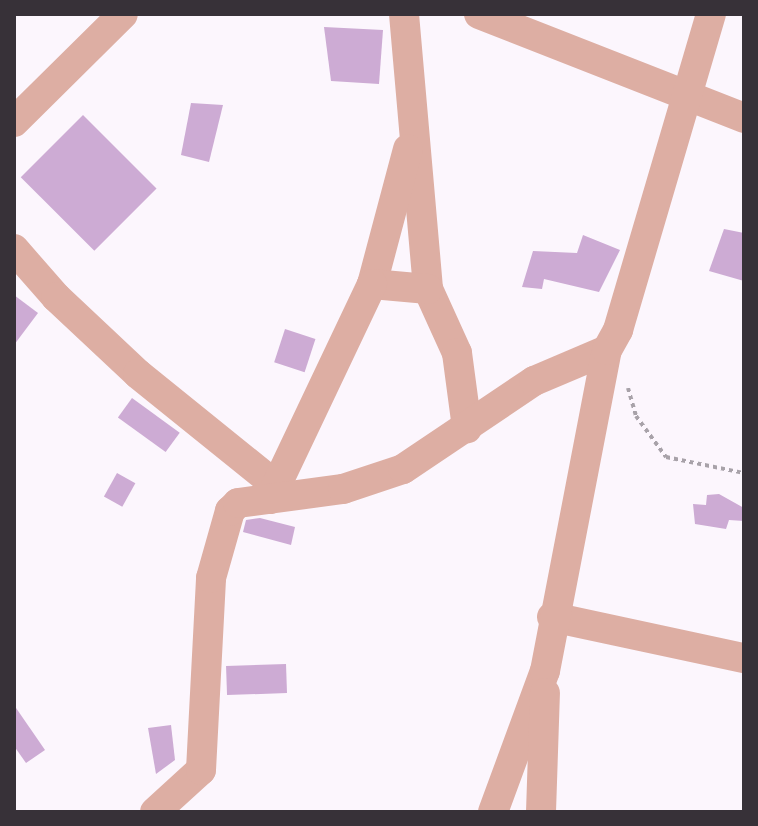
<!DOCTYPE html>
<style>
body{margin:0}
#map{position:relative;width:758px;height:826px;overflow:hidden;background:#fcf6fd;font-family:"PT Sans",sans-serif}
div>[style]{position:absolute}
.building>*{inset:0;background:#cdabd4;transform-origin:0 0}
.path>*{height:4px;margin-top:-2px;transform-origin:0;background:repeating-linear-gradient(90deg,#a8a2a9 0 4px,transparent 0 8px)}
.minor>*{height:30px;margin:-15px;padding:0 15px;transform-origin:15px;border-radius:15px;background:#ddaea3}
span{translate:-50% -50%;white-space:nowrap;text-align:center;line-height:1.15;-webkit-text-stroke:8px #fcf6fd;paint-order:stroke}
.frame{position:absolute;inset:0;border:16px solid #373138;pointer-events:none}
</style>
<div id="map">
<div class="building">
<div style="clip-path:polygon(324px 27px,383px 30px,379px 84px,331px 81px)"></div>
<div style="clip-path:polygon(191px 103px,223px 105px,209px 162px,181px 155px)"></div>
<div style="left:83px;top:115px;width:104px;height:88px;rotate:45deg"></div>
<div style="clip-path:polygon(724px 229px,744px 233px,744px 281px,709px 271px)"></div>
<div style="clip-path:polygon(583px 235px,620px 250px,599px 292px,544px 279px,542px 289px,522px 287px,533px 251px,577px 253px)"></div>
<div style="clip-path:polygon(14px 295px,38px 313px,14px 345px)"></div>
<div style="left:285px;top:329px;width:32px;height:35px;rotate:18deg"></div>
<div style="left:132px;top:398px;width:59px;height:24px;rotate:36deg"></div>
<div style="left:117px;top:473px;width:21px;height:27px;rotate:29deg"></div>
<div style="clip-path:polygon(719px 494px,744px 508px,744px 521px,729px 520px,726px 529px,695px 524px,693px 504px,706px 505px,707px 495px)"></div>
<div style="clip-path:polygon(260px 518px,295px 527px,291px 545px,243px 532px,246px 520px)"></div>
<div style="left:286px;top:664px;width:29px;height:60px;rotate:88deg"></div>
<div style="clip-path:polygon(14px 705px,45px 750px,26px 763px,14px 746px)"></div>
<div style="clip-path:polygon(171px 725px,175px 760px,156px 774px,148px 728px)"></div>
</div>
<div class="path">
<div style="left:628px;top:388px;width:29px;rotate:74deg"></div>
<div style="left:636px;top:416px;width:51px;rotate:53.8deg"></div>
<div style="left:666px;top:457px;width:80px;rotate:11.6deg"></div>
</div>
<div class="minor">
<div style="left:404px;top:14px;width:276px;rotate:85deg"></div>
<div style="left:428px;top:289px;width:70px;rotate:65.6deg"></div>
<div style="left:457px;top:353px;width:76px;rotate:82.4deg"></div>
<div style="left:479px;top:14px;width:285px;rotate:21.4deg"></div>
<div style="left:14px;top:122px;width:153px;rotate:-44.7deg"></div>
<div style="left:408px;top:149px;width:140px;rotate:104.9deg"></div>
<div style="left:372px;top:284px;width:56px;rotate:5.1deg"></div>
<div style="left:14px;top:249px;width:64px;rotate:48.8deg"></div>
<div style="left:56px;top:297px;width:112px;rotate:43.2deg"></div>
<div style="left:138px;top:374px;width:179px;rotate:38.9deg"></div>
<div style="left:270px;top:499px;width:238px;rotate:-64.6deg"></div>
<div style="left:552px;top:617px;width:196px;rotate:12.1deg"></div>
<div style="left:155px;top:812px;width:62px;rotate:-42.4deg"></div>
<div style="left:201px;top:770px;width:192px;rotate:-87deg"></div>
<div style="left:211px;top:578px;width:70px;rotate:-74.2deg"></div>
<div style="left:230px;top:511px;width:11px;rotate:-45deg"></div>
<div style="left:238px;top:503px;width:106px;rotate:-7.6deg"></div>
<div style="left:343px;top:489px;width:63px;rotate:-18.4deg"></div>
<div style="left:403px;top:469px;width:158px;rotate:-33.9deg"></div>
<div style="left:534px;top:381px;width:79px;rotate:-23deg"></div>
<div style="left:493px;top:812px;width:150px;rotate:-69.8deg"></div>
<div style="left:545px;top:671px;width:327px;rotate:-79.1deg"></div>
<div style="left:607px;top:350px;width:23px;rotate:-61deg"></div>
<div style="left:618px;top:330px;width:329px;rotate:-73.6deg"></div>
<div style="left:541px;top:812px;width:119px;rotate:-88.1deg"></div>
</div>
<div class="frame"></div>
</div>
